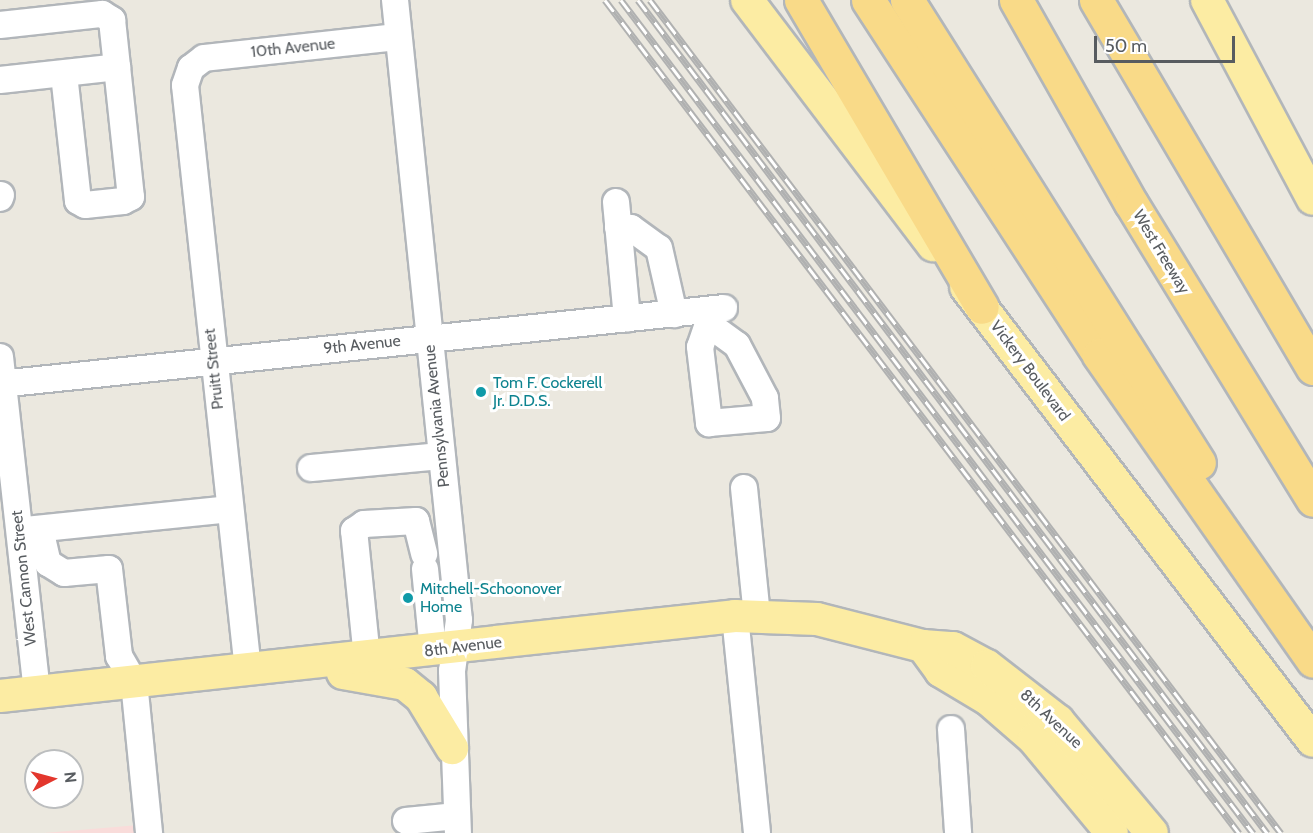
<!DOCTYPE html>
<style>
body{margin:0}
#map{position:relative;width:1313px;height:833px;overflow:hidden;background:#ebe8df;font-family:Cabin,sans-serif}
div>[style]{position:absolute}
.medical>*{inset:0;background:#f9dcda}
.roads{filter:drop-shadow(2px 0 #b2b6ba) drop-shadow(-2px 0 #b2b6ba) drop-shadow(0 2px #b2b6ba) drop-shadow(0 -2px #b2b6ba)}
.minor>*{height:26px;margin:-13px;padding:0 13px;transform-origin:13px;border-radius:13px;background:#fff}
.major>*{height:32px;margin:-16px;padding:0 16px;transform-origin:16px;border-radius:16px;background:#fceca3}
.highway>*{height:33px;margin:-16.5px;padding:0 16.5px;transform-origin:16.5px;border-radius:16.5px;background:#f9da88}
.rail>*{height:7px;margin-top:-3.5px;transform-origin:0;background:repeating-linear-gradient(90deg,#fff 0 14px,#b0b1b1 0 28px);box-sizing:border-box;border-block:2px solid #b0b1b1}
.dots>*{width:16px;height:16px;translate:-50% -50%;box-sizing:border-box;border:3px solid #fff;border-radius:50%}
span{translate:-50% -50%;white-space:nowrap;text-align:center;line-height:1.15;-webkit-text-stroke:6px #fff;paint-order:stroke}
.street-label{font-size:16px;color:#585c60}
.culture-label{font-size:16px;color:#0d838f}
.left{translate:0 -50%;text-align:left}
.north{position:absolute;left:24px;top:749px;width:60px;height:60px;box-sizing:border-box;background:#fff;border:2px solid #bcbebf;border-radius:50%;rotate:84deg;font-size:16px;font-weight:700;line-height:24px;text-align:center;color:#585c60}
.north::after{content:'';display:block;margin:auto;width:21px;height:27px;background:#e3372d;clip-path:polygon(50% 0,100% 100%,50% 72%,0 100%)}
.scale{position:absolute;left:1094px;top:36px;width:141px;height:27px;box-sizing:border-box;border:3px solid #585c60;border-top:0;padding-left:8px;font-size:18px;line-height:21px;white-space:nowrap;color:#585c60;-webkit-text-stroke:4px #fff;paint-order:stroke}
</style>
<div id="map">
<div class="medical">
<div style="clip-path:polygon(139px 825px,139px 833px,44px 833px)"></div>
</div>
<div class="roads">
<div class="minor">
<div style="left:395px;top:0;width:623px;rotate:84.11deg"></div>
<div style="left:459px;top:620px;width:51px;rotate:97.8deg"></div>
<div style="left:452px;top:671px;width:162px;rotate:87.9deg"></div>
<div style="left:0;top:25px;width:103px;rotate:-6.2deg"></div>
<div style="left:102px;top:14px;width:12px;rotate:31deg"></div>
<div style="left:112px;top:20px;width:178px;rotate:83.9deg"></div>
<div style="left:131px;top:197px;width:9px;rotate:153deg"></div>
<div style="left:123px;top:201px;width:38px;rotate:174deg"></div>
<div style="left:85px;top:205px;width:8px;rotate:-150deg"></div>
<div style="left:78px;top:201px;width:128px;rotate:-96.3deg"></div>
<div style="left:0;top:80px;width:118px;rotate:-6.3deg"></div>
<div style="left:0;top:198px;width:3px;rotate:-72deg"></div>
<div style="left:616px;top:202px;width:117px;rotate:84.6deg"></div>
<div style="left:618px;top:227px;width:13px;rotate:4deg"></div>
<div style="left:631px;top:228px;width:34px;rotate:36deg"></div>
<div style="left:659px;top:248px;width:68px;rotate:77.2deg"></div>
<div style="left:707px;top:310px;width:14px;rotate:86deg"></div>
<div style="left:708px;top:324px;width:24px;rotate:109deg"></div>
<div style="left:700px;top:347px;width:77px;rotate:83.2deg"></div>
<div style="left:709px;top:423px;width:58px;rotate:-4.9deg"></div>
<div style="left:767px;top:418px;width:20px;rotate:-96deg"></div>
<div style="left:765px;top:398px;width:60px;rotate:-117.8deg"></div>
<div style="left:737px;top:345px;width:36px;rotate:-144deg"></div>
<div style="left:0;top:357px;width:337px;rotate:83.7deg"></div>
<div style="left:0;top:384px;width:728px;rotate:-5.99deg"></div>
<div style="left:311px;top:468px;width:131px;rotate:-5.3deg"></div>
<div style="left:744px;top:488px;width:129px;rotate:84.2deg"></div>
<div style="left:40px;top:529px;width:35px;rotate:77deg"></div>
<div style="left:48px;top:563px;width:19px;rotate:32deg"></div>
<div style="left:64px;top:573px;width:45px;rotate:-5.1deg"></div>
<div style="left:109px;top:569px;width:88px;rotate:83.4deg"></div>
<div style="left:119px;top:656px;width:30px;rotate:60deg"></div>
<div style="left:134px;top:682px;width:152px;rotate:84.3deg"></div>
<div style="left:24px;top:530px;width:207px;rotate:-5.8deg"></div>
<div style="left:425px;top:569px;width:82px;rotate:84.4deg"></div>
<div style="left:735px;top:616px;width:218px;rotate:84.2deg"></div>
<div style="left:367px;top:658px;width:128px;rotate:-95.8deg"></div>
<div style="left:354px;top:531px;width:12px;rotate:-35deg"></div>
<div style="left:364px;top:524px;width:52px;rotate:-3.3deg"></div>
<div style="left:416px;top:521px;width:34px;rotate:76deg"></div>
<div style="left:248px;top:670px;width:588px;rotate:-96.15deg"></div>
<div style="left:185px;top:85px;width:18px;rotate:-71deg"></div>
<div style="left:191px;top:68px;width:16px;rotate:-38deg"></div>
<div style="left:204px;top:58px;width:195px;rotate:-6.2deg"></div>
<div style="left:951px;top:729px;width:104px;rotate:86.1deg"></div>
<div style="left:406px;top:821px;width:51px;rotate:-5.6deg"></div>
</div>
<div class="major">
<div style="left:747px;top:0;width:308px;rotate:52.8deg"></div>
<div style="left:1207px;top:0;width:225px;rotate:62deg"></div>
<div style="left:966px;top:287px;width:571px;rotate:52.61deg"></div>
<div style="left:923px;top:646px;width:31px;rotate:54deg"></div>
<div style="left:941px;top:671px;width:55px;rotate:30.8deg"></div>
<div style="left:988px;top:699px;width:61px;rotate:41deg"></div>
<div style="left:1034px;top:739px;width:122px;rotate:50.3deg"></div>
<div style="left:343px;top:673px;width:63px;rotate:10.1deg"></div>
<div style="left:405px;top:684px;width:21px;rotate:39deg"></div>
<div style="left:421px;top:697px;width:60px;rotate:58.7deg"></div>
<div style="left:0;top:696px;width:739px;rotate:-6.21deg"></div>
<div style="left:735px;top:616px;width:82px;rotate:2.1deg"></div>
<div style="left:817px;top:619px;width:109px;rotate:14.3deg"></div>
<div style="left:923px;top:646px;width:30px;rotate:4deg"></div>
<div style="left:953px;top:648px;width:38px;rotate:28deg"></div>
<div style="left:987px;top:666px;width:90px;rotate:37.8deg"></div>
<div style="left:1058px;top:721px;width:146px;rotate:50deg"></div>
</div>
<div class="highway">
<div style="left:801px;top:0;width:356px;rotate:59.5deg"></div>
<div style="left:868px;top:0;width:424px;rotate:56.9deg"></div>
<div style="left:1099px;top:355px;width:373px;rotate:55deg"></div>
<div style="left:907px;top:0;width:547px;rotate:57.76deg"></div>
<div style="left:1016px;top:0;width:233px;rotate:60.5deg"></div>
<div style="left:1131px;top:203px;width:348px;rotate:58.5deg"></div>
<div style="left:1096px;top:0;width:427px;rotate:59.5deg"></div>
</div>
</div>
<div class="rail">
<div style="left:605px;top:0;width:1047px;rotate:52.73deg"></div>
<div style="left:621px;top:0;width:1046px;rotate:52.81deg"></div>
<div style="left:638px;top:0;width:1044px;rotate:52.94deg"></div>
<div style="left:650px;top:0;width:1045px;rotate:52.86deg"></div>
</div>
<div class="dots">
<div style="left:481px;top:392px;background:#0f9aa8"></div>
<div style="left:408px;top:598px;background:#0f9aa8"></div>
</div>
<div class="street-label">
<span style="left:293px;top:48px;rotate:-6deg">10th Avenue</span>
<span style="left:1161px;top:252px;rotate:59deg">West Freeway</span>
<span style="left:362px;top:345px;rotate:-6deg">9th Avenue</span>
<span style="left:214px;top:369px;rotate:-96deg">Pruitt Street</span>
<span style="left:1030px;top:371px;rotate:53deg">Vickery Boulevard</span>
<span style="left:437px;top:416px;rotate:-96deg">Pennsylvania Avenue</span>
<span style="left:24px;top:578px;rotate:-96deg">West Cannon Street</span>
<span style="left:463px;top:647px;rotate:-7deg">8th Avenue</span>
<span style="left:1051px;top:719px;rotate:43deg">8th Avenue</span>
</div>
<div class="culture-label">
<span class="left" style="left:493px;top:392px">Tom F. Cockerell<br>Jr. D.D.S.</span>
<span class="left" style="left:420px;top:598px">Mitchell-Schoonover<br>Home</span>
</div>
<div class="north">N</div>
<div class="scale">50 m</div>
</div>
